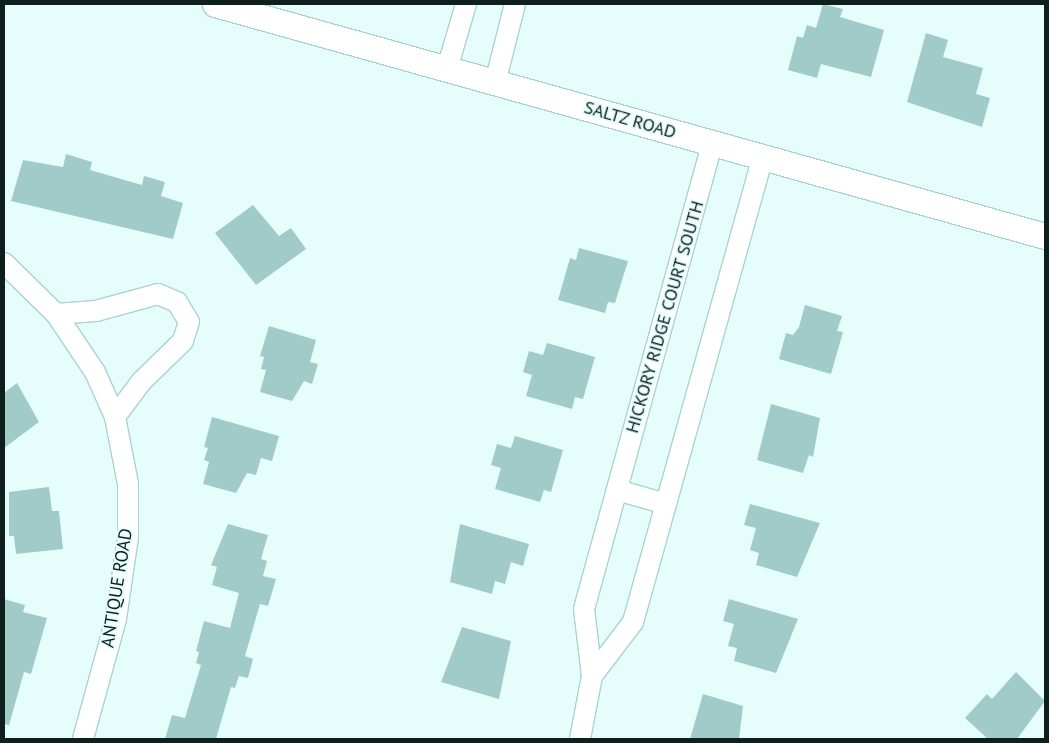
<!DOCTYPE html>
<style>
body{margin:0}
#map{position:relative;width:1049px;height:743px;overflow:hidden;background:#e5fefc;font-family:"PT Sans",sans-serif}
div>[style]{position:absolute}
.building>*{inset:0;background:#a1cbc8}
.roads{filter:drop-shadow(1px 0 #a9d3d0) drop-shadow(-1px 0 #a9d3d0) drop-shadow(0 1px #a9d3d0) drop-shadow(0 -1px #a9d3d0)}
.minor>*{height:20px;margin:-10px;padding:0 10px;transform-origin:10px;border-radius:10px;background:#fff}
.tertiary>*{height:25px;margin:-12.5px;padding:0 12.5px;transform-origin:12.5px;border-radius:12.5px;background:#fff}
span{translate:-50% -50%;white-space:nowrap;text-align:center;line-height:1.15;-webkit-text-stroke:4px #e5fefc;paint-order:stroke}
.street-label{font-size:18px;color:#0f1f1e}
.frame{position:absolute;inset:0;border:5px solid #0f1f1e;pointer-events:none}
</style>
<div id="map">
<div class="building">
<div style="clip-path:polygon(823px 4px,843px 9px,840px 17px,884px 30px,871px 77px,821px 64px,817px 78px,788px 70px,797px 36px,803px 38px,807px 25px,816px 28px)"></div>
<div style="clip-path:polygon(926px 33px,948px 40px,943px 57px,983px 68px,976px 94px,990px 98px,982px 127px,907px 102px)"></div>
<div style="clip-path:polygon(66px 154px,92px 162px,90px 170px,142px 185px,144px 176px,165px 182px,161px 196px,183px 203px,173px 239px,11px 201px,23px 160px,63px 167px)"></div>
<div style="clip-path:polygon(253px 205px,279px 236px,291px 228px,306px 249px,256px 285px,215px 233px)"></div>
<div style="clip-path:polygon(579px 248px,628px 261px,615px 303px,608px 302px,605px 313px,558px 300px,570px 258px,576px 260px)"></div>
<div style="clip-path:polygon(805px 305px,842px 316px,837px 331px,843px 332px,831px 374px,779px 359px,786px 333px,793px 335px,799px 327px)"></div>
<div style="clip-path:polygon(269px 326px,316px 340px,310px 362px,318px 364px,312px 384px,304px 381px,292px 401px,260px 392px,266px 370px,261px 369px,264px 357px,260px 356px)"></div>
<div style="clip-path:polygon(547px 343px,595px 357px,583px 399px,575px 397px,572px 409px,526px 396px,532px 375px,523px 372px,529px 351px,543px 355px)"></div>
<div style="clip-path:polygon(17px 383px,39px 422px,4px 448px,4px 393px)"></div>
<div style="clip-path:polygon(771px 404px,820px 418px,813px 457px,809px 455px,803px 473px,757px 460px)"></div>
<div style="clip-path:polygon(212px 417px,279px 436px,272px 461px,261px 458px,256px 475px,247px 473px,236px 493px,203px 484px,209px 462px,204px 460px,208px 448px,204px 447px)"></div>
<div style="clip-path:polygon(515px 436px,563px 450px,551px 492px,544px 490px,540px 502px,495px 489px,501px 468px,491px 465px,497px 444px,511px 448px)"></div>
<div style="clip-path:polygon(49px 487px,52px 511px,59px 511px,63px 549px,16px 554px,14px 536px,9px 536px,9px 492px)"></div>
<div style="clip-path:polygon(750px 504px,820px 523px,797px 577px,756px 565px,759px 553px,750px 550px,756px 528px,744px 525px)"></div>
<div style="clip-path:polygon(228px 524px,268px 535px,261px 559px,267px 561px,263px 576px,276px 579px,268px 606px,260px 604px,245px 656px,253px 659px,248px 678px,239px 676px,235px 688px,231px 687px,216px 739px,165px 739px,172px 715px,185px 718px,201px 665px,196px 663px,199px 652px,196px 651px,204px 621px,230px 628px,239px 593px,212px 585px,217px 567px,211px 565px)"></div>
<div style="clip-path:polygon(460px 524px,529px 544px,523px 566px,511px 562px,505px 584px,495px 581px,492px 594px,450px 582px)"></div>
<div style="clip-path:polygon(4px 599px,25px 605px,23px 612px,47px 618px,31px 674px,24px 672px,9px 725px,4px 724px)"></div>
<div style="clip-path:polygon(729px 599px,798px 619px,776px 673px,734px 661px,737px 648px,728px 646px,734px 624px,723px 621px)"></div>
<div style="clip-path:polygon(462px 627px,511px 641px,499px 699px,441px 682px)"></div>
<div style="clip-path:polygon(1016px 672px,1045px 701px,1017px 739px,988px 739px,965px 718px,987px 694px,992px 699px)"></div>
<div style="clip-path:polygon(703px 694px,743px 706px,739px 739px,690px 739px)"></div>
</div>
<div class="roads">
<div class="minor">
<div style="left:447px;top:69px;width:68px;rotate:-73.7deg"></div>
<div style="left:495px;top:83px;width:81px;rotate:-75.8deg"></div>
<div style="left:4px;top:263px;width:73px;rotate:44.4deg"></div>
<div style="left:56px;top:314px;width:70px;rotate:56.1deg"></div>
<div style="left:95px;top:372px;width:49px;rotate:66deg"></div>
<div style="left:115px;top:417px;width:68px;rotate:79deg"></div>
<div style="left:128px;top:484px;width:53px;rotate:90deg"></div>
<div style="left:128px;top:537px;width:83px;rotate:98.3deg"></div>
<div style="left:116px;top:619px;width:124px;rotate:105.4deg"></div>
<div style="left:56px;top:314px;width:40px;rotate:-4.3deg"></div>
<div style="left:96px;top:311px;width:64px;rotate:-15.3deg"></div>
<div style="left:158px;top:294px;width:21px;rotate:23deg"></div>
<div style="left:177px;top:302px;width:23px;rotate:59deg"></div>
<div style="left:189px;top:322px;width:20px;rotate:108deg"></div>
<div style="left:183px;top:341px;width:59px;rotate:135.7deg"></div>
<div style="left:141px;top:382px;width:44px;rotate:126.6deg"></div>
<div style="left:617px;top:490px;width:51px;rotate:15.9deg"></div>
<div style="left:592px;top:676px;width:68px;rotate:-52.8deg"></div>
<div style="left:633px;top:622px;width:483px;rotate:-74.4deg"></div>
<div style="left:580px;top:739px;width:64px;rotate:-79.2deg"></div>
<div style="left:592px;top:676px;width:67px;rotate:-96.8deg"></div>
<div style="left:584px;top:609px;width:483px;rotate:-74.6deg"></div>
</div>
<div class="tertiary">
<div style="left:215px;top:4px;width:862px;rotate:15.62deg"></div>
</div>
</div>
<div class="street-label">
<span style="left:630px;top:120px;rotate:16deg">SALTZ ROAD</span>
<span style="left:665px;top:317px;rotate:-74deg">HICKORY RIDGE COURT SOUTH</span>
<span style="left:117px;top:588px;rotate:-81deg">ANTIQUE ROAD</span>
</div>
<div class="frame"></div>
</div>
